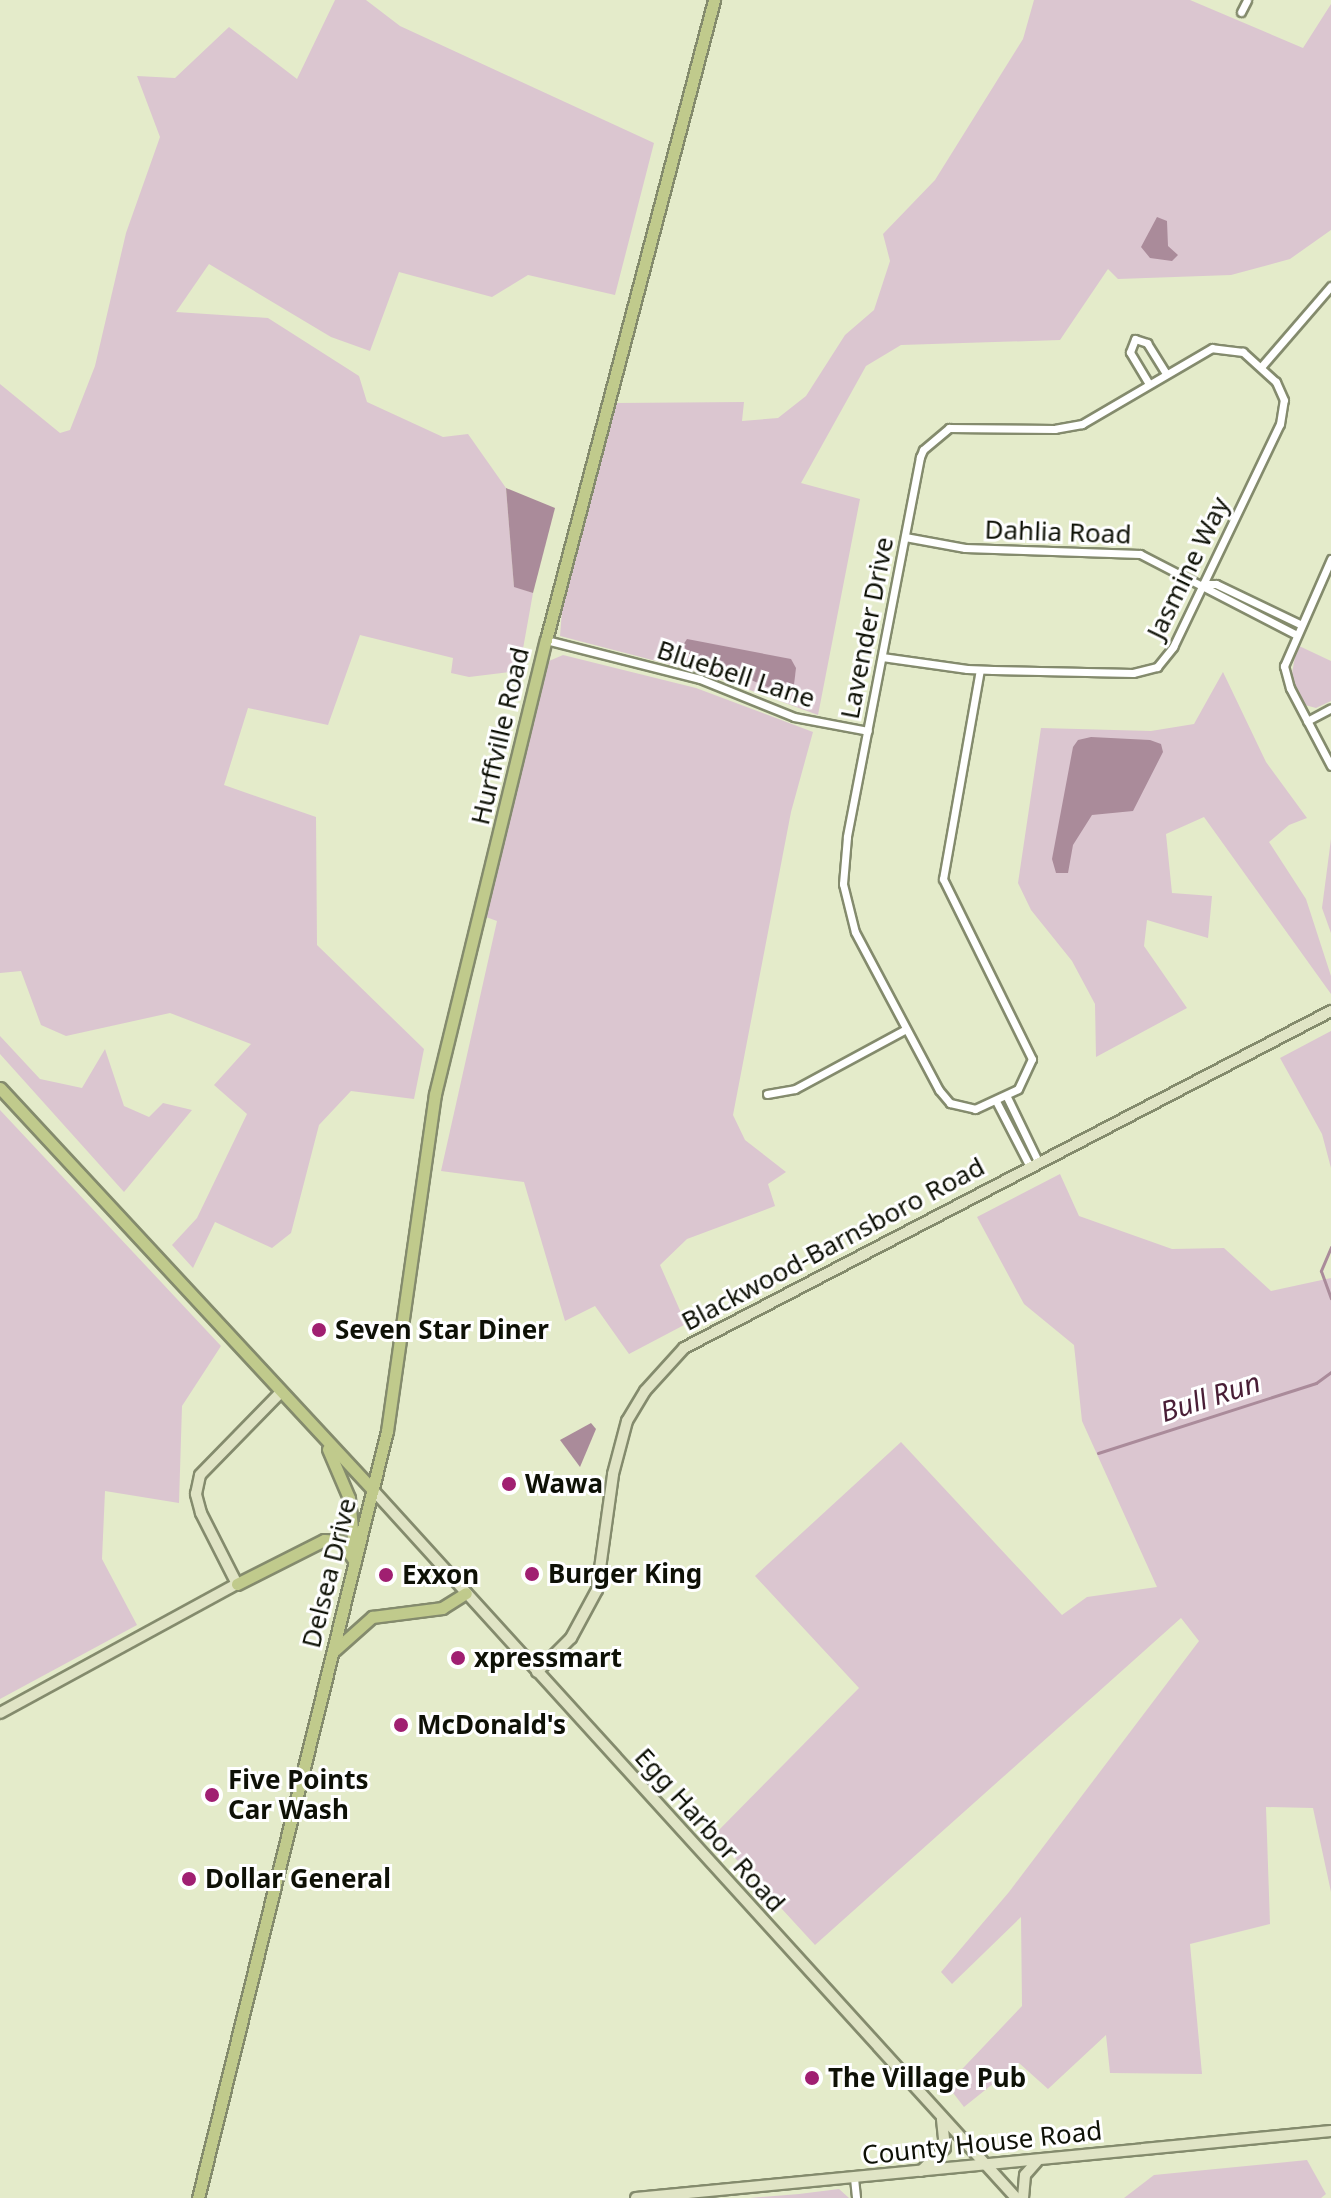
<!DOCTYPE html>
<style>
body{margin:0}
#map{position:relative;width:1331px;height:2198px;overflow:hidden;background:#e4ebca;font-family:"Noto Sans",sans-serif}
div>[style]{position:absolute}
.green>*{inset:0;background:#dbc6d0}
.water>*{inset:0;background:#aa8b9a}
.stream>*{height:3px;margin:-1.5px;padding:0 1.5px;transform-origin:1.5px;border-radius:1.5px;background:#aa8b9a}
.roads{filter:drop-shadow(2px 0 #848b6d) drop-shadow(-2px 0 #848b6d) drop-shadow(0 2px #848b6d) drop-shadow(0 -2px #848b6d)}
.street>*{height:7px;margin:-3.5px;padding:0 3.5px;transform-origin:3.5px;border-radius:3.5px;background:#fff}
.secondary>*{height:10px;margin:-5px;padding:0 5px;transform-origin:5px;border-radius:5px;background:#e0e4c5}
.primary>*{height:11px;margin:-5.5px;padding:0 5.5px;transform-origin:5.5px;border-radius:5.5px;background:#c0ca8c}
.dots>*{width:22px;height:22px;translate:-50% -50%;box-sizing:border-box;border:4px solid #fff;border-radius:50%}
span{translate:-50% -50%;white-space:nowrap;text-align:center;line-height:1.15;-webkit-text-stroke:6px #fff;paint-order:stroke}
.street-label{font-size:26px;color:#0e1106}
.poi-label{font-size:26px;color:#0e1106;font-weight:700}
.left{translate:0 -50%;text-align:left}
.water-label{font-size:28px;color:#491e36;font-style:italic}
</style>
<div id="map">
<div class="green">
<div style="clip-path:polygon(335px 0,366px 0,400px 26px,654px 143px,615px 295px,528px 275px,492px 297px,399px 272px,370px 351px,331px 337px,209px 264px,176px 312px,268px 318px,359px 376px,367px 402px,443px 437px,468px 434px,506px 488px,514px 586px,533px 593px,519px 671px,469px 677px,451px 673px,453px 658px,360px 635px,328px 725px,248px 708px,224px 785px,316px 817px,317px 945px,424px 1049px,414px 1099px,351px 1091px,319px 1125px,291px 1233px,272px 1248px,215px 1222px,193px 1268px,172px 1245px,197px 1218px,247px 1114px,214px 1085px,251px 1044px,170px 1013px,66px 1036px,41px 1025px,21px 971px,0 973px,0 384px,60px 433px,70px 430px,95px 366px,126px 233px,160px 137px,137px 76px,175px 78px,229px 27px,297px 79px)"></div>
<div style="clip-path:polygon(1034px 0,1190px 0,1303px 48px,1331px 4px,1331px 230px,1290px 259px,1231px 275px,1118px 279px,1108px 269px,1060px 340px,901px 345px,866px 366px,801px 483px,860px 499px,818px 715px,706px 674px,560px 636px,562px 610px,615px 403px,744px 402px,742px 421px,778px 418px,806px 396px,845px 335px,874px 310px,890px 261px,883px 234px,935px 180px,1023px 39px)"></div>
<div style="clip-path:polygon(1297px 645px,1331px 661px,1331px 701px,1316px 708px,1305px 705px,1291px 679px)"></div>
<div style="clip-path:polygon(563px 655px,696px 688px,813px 732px,791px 812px,733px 1115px,745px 1140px,786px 1172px,768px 1184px,775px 1206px,687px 1239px,660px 1265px,686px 1324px,629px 1354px,595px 1306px,565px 1321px,524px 1182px,441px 1171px,497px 921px,486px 917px,549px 661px)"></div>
<div style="clip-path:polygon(1223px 672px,1266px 762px,1307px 818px,1289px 825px,1269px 842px,1306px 899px,1331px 976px,1331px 994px,1204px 817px,1166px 834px,1172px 893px,1212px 896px,1208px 938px,1147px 920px,1144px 946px,1187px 1008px,1096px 1057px,1095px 1004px,1072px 961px,1031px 910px,1018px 883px,1041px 728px,1151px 731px,1194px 724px)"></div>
<div style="clip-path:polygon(1331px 839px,1331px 933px,1322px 908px)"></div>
<div style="clip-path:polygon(1331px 1031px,1331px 1168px,1322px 1134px,1280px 1058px)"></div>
<div style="clip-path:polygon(0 1036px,40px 1079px,82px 1088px,105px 1049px,124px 1106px,149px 1117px,163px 1103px,192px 1110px,124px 1192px,0 1054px)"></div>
<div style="clip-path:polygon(0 1110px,221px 1346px,182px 1406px,179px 1503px,105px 1491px,102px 1559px,137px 1625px,0 1699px)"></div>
<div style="clip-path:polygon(1060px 1174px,1079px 1216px,1172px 1249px,1224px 1248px,1271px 1291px,1331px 1278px,1331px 1892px,1313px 1808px,1266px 1807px,1270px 1924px,1190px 1944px,1202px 2074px,1110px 2073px,1106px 2035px,1048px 2089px,1019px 2063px,964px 2107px,947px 2085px,1022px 2006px,1021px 1917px,952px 1984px,941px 1972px,1009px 1892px,1199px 1641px,1181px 1618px,815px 1945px,714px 1835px,859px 1688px,755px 1576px,901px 1442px,1062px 1615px,1087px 1597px,1157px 1587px,1082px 1421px,1074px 1345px,1024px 1304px,977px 1217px)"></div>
<div style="clip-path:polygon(1307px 2160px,1326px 2194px,1321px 2198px,1124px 2198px,1154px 2175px)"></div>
<div style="clip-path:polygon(839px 2189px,849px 2198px,750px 2198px,799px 2194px)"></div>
</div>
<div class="water">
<div style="clip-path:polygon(1157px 217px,1167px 221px,1168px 246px,1178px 255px,1172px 261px,1150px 258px,1141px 247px)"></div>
<div style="clip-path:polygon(506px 488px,555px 508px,533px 593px,514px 587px)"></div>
<div style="clip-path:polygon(687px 639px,791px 659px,796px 668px,793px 693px,784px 694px,689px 654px,683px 645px)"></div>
<div style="clip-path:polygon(1091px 737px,1150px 740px,1161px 744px,1163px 752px,1133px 811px,1092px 815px,1073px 845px,1068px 873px,1056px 873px,1052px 859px,1073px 747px,1078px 740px)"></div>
<div style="clip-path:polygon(591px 1423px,596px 1429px,580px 1467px,560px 1440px)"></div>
</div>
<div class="stream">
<div style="left:1331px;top:1247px;width:26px;rotate:113deg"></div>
<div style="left:1321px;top:1271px;width:29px;rotate:70deg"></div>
<div style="left:1098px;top:1453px;width:229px;rotate:-17.8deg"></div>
<div style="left:1316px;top:1383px;width:19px;rotate:-36deg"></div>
</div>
<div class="roads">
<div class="street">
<div style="left:1241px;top:12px;width:13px;rotate:-63deg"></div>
<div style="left:1261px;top:367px;width:107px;rotate:-49.2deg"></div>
<div style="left:1149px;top:384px;width:37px;rotate:-121deg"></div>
<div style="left:1130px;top:352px;width:14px;rotate:-69deg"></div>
<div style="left:1135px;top:339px;width:13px;rotate:18deg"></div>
<div style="left:1147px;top:343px;width:36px;rotate:58deg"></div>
<div style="left:905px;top:537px;width:61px;rotate:10.4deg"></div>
<div style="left:965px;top:548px;width:175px;rotate:2deg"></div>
<div style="left:1140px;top:554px;width:174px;rotate:27.3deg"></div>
<div style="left:1331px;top:559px;width:117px;rotate:113.7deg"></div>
<div style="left:1284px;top:666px;width:23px;rotate:75deg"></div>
<div style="left:1290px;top:688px;width:88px;rotate:62.3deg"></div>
<div style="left:1203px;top:584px;width:13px"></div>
<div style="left:1216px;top:584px;width:93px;rotate:25.5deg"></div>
<div style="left:546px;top:640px;width:159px;rotate:14.2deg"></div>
<div style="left:700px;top:679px;width:101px;rotate:22deg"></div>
<div style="left:794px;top:717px;width:75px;rotate:10.7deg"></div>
<div style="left:882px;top:657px;width:86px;rotate:8deg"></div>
<div style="left:967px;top:669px;width:26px;rotate:2deg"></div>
<div style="left:993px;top:670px;width:140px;rotate:1.2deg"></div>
<div style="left:1133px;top:673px;width:25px;rotate:-14deg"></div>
<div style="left:1157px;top:667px;width:26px;rotate:-51deg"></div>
<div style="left:1173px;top:647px;width:247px;rotate:-64.4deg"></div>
<div style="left:1280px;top:424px;width:24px;rotate:-81deg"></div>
<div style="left:1284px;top:400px;width:20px;rotate:-114deg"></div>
<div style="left:1276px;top:382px;width:45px;rotate:-137.7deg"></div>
<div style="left:1243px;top:352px;width:31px;rotate:-173deg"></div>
<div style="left:1212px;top:348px;width:151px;rotate:149.7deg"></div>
<div style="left:1082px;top:424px;width:27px;rotate:170deg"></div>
<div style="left:1055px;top:429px;width:106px;rotate:-179.5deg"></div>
<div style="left:949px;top:428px;width:34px;rotate:140deg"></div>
<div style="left:923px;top:450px;width:8px;rotate:113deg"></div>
<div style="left:920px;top:457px;width:387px;rotate:100.9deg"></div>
<div style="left:847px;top:837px;width:47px;rotate:94.9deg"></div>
<div style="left:843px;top:884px;width:49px;rotate:76deg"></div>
<div style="left:855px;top:932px;width:179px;rotate:62deg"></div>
<div style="left:939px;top:1090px;width:17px;rotate:50deg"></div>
<div style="left:950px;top:1103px;width:26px;rotate:13deg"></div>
<div style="left:975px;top:1109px;width:47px;rotate:-24.9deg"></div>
<div style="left:1018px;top:1089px;width:33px;rotate:-65deg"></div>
<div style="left:1032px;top:1059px;width:201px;rotate:-116.3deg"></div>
<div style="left:943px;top:879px;width:212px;rotate:-80deg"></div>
<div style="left:1307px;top:721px;width:27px;rotate:-28deg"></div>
<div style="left:767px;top:1094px;width:28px;rotate:-10deg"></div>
<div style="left:795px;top:1089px;width:126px;rotate:-28.4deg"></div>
<div style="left:1007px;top:1097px;width:71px;rotate:64.2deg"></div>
<div style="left:997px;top:1103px;width:70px;rotate:62.7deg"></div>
<div style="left:854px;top:2178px;width:20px;rotate:84deg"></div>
</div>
<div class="secondary">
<div style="left:373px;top:1490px;width:956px;rotate:47.75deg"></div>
<div style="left:537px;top:1672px;width:48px;rotate:-45deg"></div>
<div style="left:571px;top:1638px;width:55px;rotate:-61.6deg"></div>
<div style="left:597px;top:1590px;width:117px;rotate:-82.1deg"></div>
<div style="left:613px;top:1474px;width:55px;rotate:-75.2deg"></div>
<div style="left:627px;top:1421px;width:35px;rotate:-59deg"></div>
<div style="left:645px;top:1391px;width:58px;rotate:-47.8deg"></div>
<div style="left:684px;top:1348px;width:730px;rotate:-27.51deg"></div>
<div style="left:0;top:1713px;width:270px;rotate:-28.6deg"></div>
<div style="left:237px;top:1584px;width:80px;rotate:-116.9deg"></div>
<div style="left:201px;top:1513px;width:20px;rotate:-105deg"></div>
<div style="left:196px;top:1494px;width:19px;rotate:-78deg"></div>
<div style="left:200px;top:1475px;width:115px;rotate:-45.7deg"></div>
<div style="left:921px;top:2171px;width:33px;rotate:-44deg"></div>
<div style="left:945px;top:2148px;width:29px;rotate:-96deg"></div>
<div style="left:636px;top:2198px;width:698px;rotate:-5.51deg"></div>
<div style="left:1023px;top:2198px;width:23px;rotate:-85deg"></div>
<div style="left:1025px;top:2175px;width:18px;rotate:-49deg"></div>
</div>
<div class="primary">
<div style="left:0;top:1088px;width:548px;rotate:47.14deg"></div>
<div style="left:328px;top:1449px;width:53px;rotate:66.8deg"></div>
<div style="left:349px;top:1498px;width:50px;rotate:84.3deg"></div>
<div style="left:237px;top:1584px;width:97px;rotate:-26.8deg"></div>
<div style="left:324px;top:1540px;width:17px;rotate:3deg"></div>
<div style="left:341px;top:1541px;width:25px;rotate:56deg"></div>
<div style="left:335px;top:1650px;width:50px;rotate:-41.7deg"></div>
<div style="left:372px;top:1617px;width:71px;rotate:-7.3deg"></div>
<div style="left:442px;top:1608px;width:28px;rotate:-32deg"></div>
<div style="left:198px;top:2198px;width:790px;rotate:-76.16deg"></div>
<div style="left:387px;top:1431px;width:340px;rotate:-81.9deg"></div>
<div style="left:435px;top:1094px;width:467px;rotate:-76.3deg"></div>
<div style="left:546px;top:640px;width:662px;rotate:-75.29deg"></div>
</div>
</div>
<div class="dots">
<div style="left:319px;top:1330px;background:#a01f71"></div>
<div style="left:509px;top:1484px;background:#a01f71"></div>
<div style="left:532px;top:1574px;background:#a01f71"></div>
<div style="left:386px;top:1575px;background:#a01f71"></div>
<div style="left:458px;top:1658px;background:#a01f71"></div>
<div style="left:401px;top:1725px;background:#a01f71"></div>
<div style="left:212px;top:1795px;background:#a01f71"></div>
<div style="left:189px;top:1879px;background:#a01f71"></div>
<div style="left:812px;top:2078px;background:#a01f71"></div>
</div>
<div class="street-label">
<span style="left:1058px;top:532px;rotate:2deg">Dahlia Road</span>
<span style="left:1188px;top:568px;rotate:-64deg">Jasmine Way</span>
<span style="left:867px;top:628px;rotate:-79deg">Lavender Drive</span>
<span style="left:736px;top:674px;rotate:18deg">Bluebell Lane</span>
<span style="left:500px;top:736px;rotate:-77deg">Hurffville Road</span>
<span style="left:833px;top:1244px;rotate:-28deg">Blackwood-Barnsboro Road</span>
<span style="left:329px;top:1573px;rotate:-76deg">Delsea Drive</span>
<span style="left:710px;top:1830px;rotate:48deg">Egg Harbor Road</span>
<span style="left:982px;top:2143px;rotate:-6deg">County House Road</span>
</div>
<div class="poi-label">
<span class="left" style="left:335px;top:1330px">Seven Star Diner</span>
<span class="left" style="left:525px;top:1484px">Wawa</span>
<span class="left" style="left:548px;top:1574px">Burger King</span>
<span class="left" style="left:402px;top:1575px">Exxon</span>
<span class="left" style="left:474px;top:1658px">xpressmart</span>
<span class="left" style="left:417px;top:1725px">McDonald's</span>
<span class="left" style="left:228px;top:1795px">Five Points<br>Car Wash</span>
<span class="left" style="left:205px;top:1879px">Dollar General</span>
<span class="left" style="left:828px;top:2078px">The Village Pub</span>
</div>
<div class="water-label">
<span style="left:1210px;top:1396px;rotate:-18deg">Bull Run</span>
</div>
</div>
